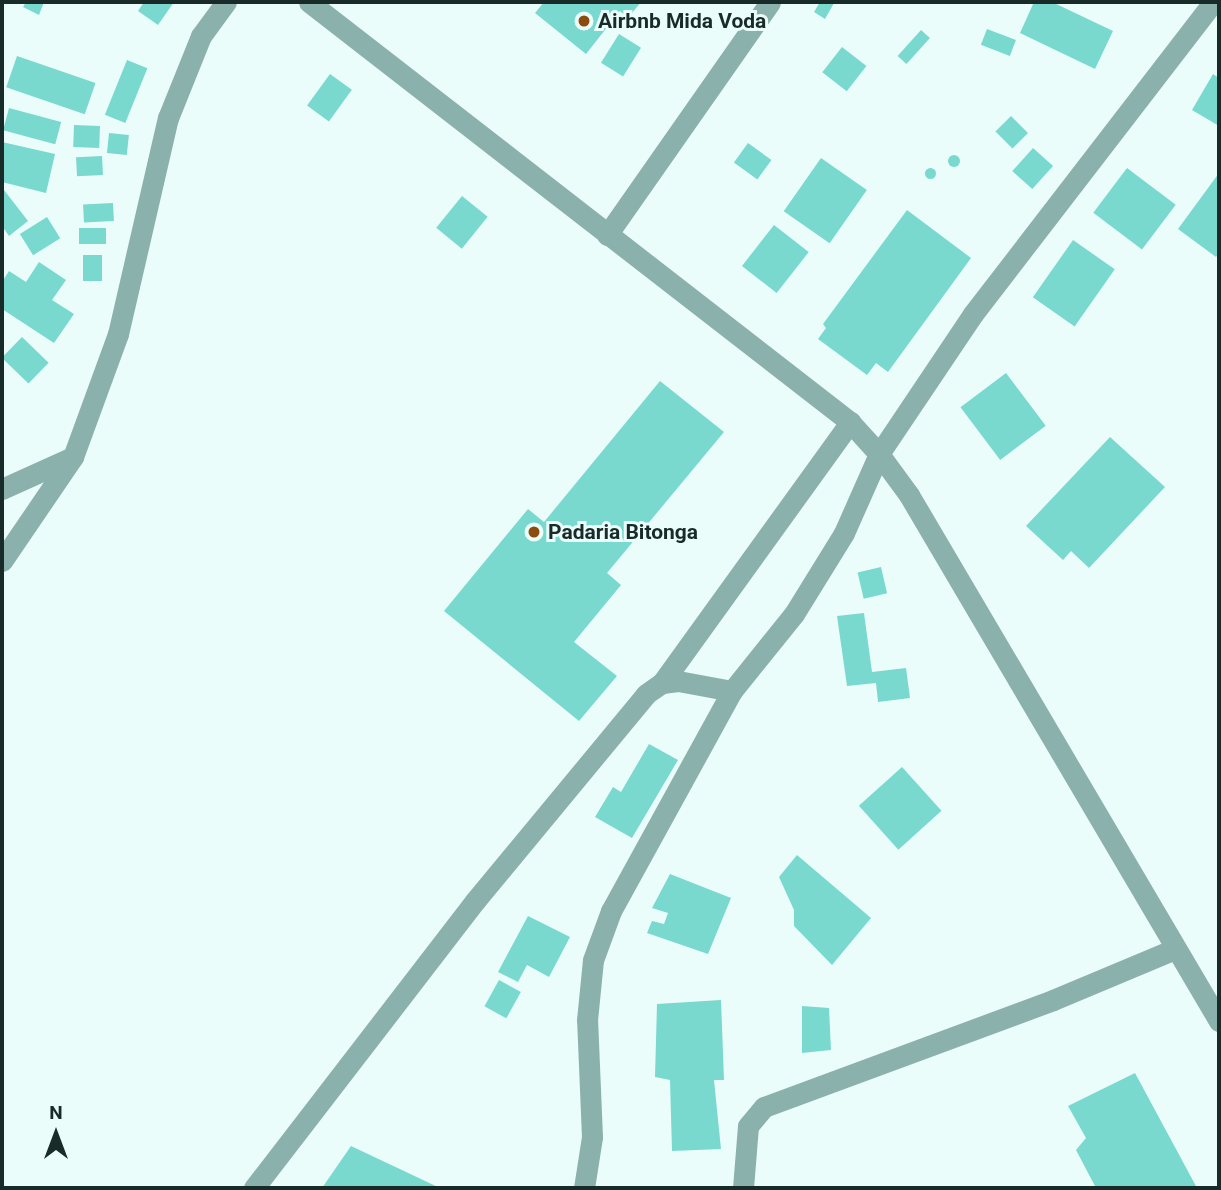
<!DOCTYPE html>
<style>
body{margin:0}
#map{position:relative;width:1221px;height:1190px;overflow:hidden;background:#eafdfa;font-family:Roboto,sans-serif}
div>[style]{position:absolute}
.building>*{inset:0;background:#79d9cf;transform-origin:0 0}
.round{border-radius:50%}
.minor>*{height:21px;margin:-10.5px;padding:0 10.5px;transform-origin:10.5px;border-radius:10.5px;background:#8bb1ad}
.dots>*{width:19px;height:19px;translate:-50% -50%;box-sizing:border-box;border:4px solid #eafdfa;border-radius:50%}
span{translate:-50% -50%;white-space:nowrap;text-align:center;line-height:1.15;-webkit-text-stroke:6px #eafdfa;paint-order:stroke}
.poi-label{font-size:21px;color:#182b29;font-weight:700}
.left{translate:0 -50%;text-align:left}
.frame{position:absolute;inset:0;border:4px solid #182b29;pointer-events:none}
.north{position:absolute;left:21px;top:1099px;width:70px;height:70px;-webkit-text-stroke:5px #eafdfa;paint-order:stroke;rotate:0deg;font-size:19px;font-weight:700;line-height:28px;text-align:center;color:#182b29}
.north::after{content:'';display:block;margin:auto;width:24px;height:32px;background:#182b29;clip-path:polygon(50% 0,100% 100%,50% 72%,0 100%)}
</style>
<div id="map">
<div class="building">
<div style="clip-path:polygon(26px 2px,44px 2px,39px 15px,23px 7px)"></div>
<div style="clip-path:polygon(144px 2px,174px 2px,158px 25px,138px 11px)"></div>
<div style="clip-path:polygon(544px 2px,641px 2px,628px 18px,620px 11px,586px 54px,535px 13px)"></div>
<div style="clip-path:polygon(820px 2px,834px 3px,825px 19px,814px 12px)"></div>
<div style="clip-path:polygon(1034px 2px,1052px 2px,1113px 31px,1095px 69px,1020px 33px)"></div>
<div style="left:987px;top:29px;width:31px;height:17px;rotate:21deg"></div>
<div style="left:921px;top:30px;width:12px;height:35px;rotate:42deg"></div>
<div style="left:619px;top:34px;width:26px;height:34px;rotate:32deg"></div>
<div style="left:842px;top:47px;width:31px;height:32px;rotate:38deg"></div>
<div style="left:17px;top:56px;width:83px;height:33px;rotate:19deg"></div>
<div style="left:127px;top:60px;width:22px;height:59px;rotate:22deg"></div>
<div style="left:330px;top:74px;width:27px;height:39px;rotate:36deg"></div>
<div style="clip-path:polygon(1213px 74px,1219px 78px,1219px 126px,1192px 110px)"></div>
<div style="left:9px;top:108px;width:54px;height:23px;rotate:15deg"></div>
<div style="left:1011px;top:116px;width:24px;height:22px;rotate:45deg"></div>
<div style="left:74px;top:125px;width:26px;height:22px;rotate:2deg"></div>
<div style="left:109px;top:133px;width:20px;height:20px;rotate:6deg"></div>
<div style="clip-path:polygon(2px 142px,55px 154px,46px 193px,2px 182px)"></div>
<div style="left:748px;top:143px;width:29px;height:24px;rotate:36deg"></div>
<div style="left:1033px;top:148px;width:27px;height:31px;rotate:42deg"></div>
<div class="round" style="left:948px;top:155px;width:12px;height:12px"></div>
<div style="left:102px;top:156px;width:19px;height:26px;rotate:87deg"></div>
<div style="left:821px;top:158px;width:56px;height:65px;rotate:35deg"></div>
<div class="round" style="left:924.5px;top:167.5px;width:11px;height:11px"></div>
<div style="left:1127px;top:168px;width:61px;height:56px;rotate:37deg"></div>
<div style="clip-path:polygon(1219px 173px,1219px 252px,1216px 257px,1178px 229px)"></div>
<div style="clip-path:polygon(4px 190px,28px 221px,9px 236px,2px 226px)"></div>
<div style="left:462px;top:196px;width:33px;height:41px;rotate:39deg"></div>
<div style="left:113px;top:203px;width:18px;height:30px;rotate:87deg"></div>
<div style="clip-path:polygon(907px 210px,971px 258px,888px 372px,876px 363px,867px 375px,818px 339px,826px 328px,823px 324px)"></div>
<div style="left:47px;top:217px;width:25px;height:32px;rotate:58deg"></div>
<div style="left:774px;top:225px;width:44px;height:52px;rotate:38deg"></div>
<div style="left:106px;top:228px;width:16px;height:27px;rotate:90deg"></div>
<div style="left:1073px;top:240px;width:51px;height:70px;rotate:35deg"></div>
<div style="left:83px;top:255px;width:19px;height:26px"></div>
<div style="clip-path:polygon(39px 262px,66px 280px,52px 300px,74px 314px,54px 343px,2px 309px,2px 282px,9px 271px,26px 282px)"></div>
<div style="left:22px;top:337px;width:37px;height:29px;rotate:44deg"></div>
<div style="left:1006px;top:373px;width:66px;height:57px;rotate:53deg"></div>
<div style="clip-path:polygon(660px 381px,724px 432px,607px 573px,621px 585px,574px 642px,617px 676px,579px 721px,444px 611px,528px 509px,544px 522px)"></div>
<div style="clip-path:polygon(1110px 437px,1165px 487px,1089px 568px,1071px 551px,1063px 560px,1026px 526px)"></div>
<div style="left:881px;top:567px;width:27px;height:24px;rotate:77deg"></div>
<div style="clip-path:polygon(864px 613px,872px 672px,906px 668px,910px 698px,878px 702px,876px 683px,847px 686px,837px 616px)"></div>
<div style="clip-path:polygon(649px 744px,678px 760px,632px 838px,595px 817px,613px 787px,621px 792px)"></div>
<div style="left:902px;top:767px;width:59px;height:58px;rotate:48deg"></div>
<div style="clip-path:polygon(797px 855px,871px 918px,832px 965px,794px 926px,794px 910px,779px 877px)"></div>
<div style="clip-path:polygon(670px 874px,731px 898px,708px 954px,647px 933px,652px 921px,664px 924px,668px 913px,652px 908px)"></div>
<div style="clip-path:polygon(528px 916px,570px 937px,549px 977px,527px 965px,518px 982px,498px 972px)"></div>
<div style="left:499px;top:980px;width:25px;height:30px;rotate:29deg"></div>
<div style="clip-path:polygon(721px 1000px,724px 1080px,714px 1080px,721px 1149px,672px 1151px,670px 1080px,655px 1077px,657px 1004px)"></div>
<div style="clip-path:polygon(802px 1006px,829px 1008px,831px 1050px,802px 1053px)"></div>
<div style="clip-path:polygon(1135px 1073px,1197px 1188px,1096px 1188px,1076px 1150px,1086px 1138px,1068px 1106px)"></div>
<div style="clip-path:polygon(351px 1146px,440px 1188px,322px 1188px)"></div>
</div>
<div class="minor">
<div style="left:309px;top:2px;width:685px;rotate:37.82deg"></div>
<div style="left:850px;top:422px;width:43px;rotate:47.8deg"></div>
<div style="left:879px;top:454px;width:51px;rotate:53.8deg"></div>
<div style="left:909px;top:495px;width:611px;rotate:59.49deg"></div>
<div style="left:607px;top:235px;width:284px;rotate:-55deg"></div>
<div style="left:2px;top:489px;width:78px;rotate:-24.3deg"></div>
<div style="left:2px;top:561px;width:126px;rotate:-55.7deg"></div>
<div style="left:73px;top:457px;width:131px;rotate:-69.9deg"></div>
<div style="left:118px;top:334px;width:222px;rotate:-77deg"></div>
<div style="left:168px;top:118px;width:88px;rotate:-68.1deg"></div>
<div style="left:201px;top:36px;width:42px;rotate:-53.7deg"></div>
<div style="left:662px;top:683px;width:322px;rotate:-54.2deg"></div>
<div style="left:254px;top:1188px;width:362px;rotate:-52.4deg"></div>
<div style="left:475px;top:901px;width:268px;rotate:-50.4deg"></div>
<div style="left:646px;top:694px;width:19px;rotate:-35deg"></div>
<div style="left:662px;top:683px;width:16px;rotate:-7deg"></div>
<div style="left:678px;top:681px;width:55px;rotate:10.5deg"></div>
<div style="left:584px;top:1188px;width:52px;rotate:-81.1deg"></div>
<div style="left:592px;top:1137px;width:117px;rotate:-92.4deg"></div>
<div style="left:587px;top:1020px;width:60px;rotate:-84.3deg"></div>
<div style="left:593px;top:960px;width:52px;rotate:-69.8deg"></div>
<div style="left:611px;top:911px;width:251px;rotate:-61.2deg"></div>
<div style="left:732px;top:691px;width:99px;rotate:-51.2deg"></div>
<div style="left:794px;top:614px;width:95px;rotate:-58.3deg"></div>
<div style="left:844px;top:533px;width:86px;rotate:-66.1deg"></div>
<div style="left:879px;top:454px;width:169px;rotate:-56.1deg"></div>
<div style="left:973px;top:314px;width:394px;rotate:-52.4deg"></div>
<div style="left:743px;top:1188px;width:62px;rotate:-85.4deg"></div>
<div style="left:748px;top:1126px;width:25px;rotate:-50deg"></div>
<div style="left:764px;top:1107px;width:308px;rotate:-20.3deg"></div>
<div style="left:1053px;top:1000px;width:132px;rotate:-22.7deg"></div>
</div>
<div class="dots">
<div style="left:584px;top:21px;background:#8a4d0e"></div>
<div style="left:534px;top:532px;background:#8a4d0e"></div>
</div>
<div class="poi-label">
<span class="left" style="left:598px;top:21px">Airbnb Mida Voda</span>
<span class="left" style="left:548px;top:532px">Padaria Bitonga</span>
</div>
<div class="frame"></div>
<div class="north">N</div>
</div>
